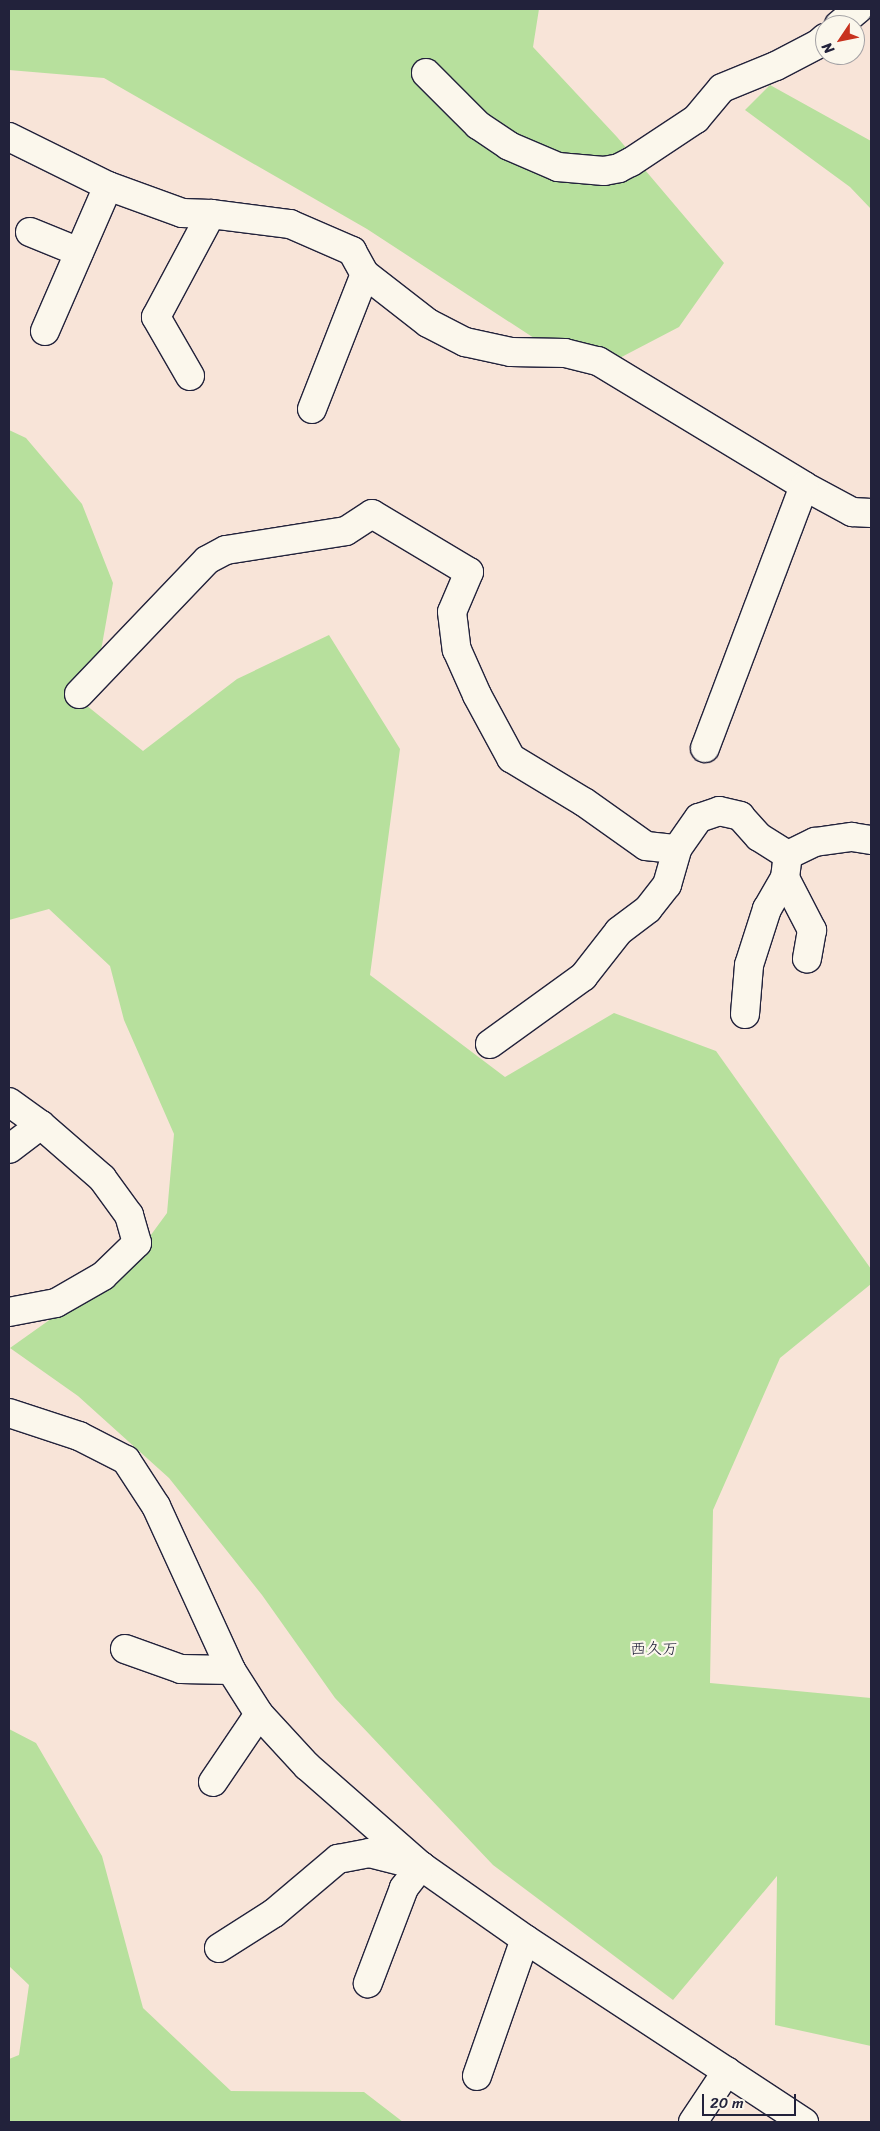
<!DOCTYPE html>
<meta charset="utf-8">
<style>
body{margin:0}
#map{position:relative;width:880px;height:2131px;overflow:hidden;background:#f8e4d8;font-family:Sriracha,"Klee One",sans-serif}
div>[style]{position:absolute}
.green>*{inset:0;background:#b7e09d}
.roads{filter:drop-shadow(1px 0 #22223b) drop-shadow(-1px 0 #22223b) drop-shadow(0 1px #22223b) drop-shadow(0 -1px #22223b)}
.minor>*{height:28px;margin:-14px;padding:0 14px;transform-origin:14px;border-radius:14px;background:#fbf7ec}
span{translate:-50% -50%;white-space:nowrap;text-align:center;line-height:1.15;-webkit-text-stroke:4.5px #fbf7ec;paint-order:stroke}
.quarter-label{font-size:16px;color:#22223b}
.frame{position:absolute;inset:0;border:10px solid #22223b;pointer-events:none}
.north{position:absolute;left:815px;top:15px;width:50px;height:50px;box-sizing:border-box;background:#fbf7ec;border:1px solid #a4a2a5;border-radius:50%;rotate:236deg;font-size:14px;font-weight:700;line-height:20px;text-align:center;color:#22223b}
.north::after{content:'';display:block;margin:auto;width:18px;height:22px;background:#c8321e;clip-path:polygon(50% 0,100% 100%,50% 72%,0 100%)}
.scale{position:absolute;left:702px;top:2094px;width:94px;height:22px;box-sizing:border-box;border:2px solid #22223b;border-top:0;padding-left:6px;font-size:15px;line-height:18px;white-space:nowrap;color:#22223b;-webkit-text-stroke:4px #fbf7ec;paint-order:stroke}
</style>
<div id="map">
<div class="green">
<div style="clip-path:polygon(9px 9px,539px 9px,533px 47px,617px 137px,724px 263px,679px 327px,589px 374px,367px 229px,104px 78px,9px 70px)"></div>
<div style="clip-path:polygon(770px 85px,871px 141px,871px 209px,850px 187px,745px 110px)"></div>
<div style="clip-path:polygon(9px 430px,26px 438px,82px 504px,113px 583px,102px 645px,86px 705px,143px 751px,237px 679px,329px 635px,400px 749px,370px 975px,505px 1077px,614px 1013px,716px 1051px,871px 1269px,871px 1284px,780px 1358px,713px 1510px,710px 1683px,871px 1698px,871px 2046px,775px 2025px,777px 1876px,673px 2000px,493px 1865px,335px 1698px,262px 1595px,169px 1478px,78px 1396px,10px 1348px,131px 1262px,167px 1213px,174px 1134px,124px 1020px,110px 966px,49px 909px,9px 920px)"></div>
<div style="clip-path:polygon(9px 1729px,36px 1743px,102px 1856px,143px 2008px,231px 2091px,364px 2092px,403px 2122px,9px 2122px,9px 2059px,19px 2055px,29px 1985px,9px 1966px)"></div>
</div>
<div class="roads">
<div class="minor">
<div style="left:839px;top:25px;width:25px;rotate:-40deg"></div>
<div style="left:426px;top:73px;width:74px;rotate:45deg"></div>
<div style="left:478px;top:125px;width:37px;rotate:34deg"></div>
<div style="left:509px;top:146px;width:53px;rotate:23.2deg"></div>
<div style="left:558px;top:167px;width:46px;rotate:5deg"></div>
<div style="left:604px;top:171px;width:15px;rotate:-11deg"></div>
<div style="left:619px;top:168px;width:13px;rotate:-27deg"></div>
<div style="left:631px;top:162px;width:78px;rotate:-33.5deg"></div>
<div style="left:696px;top:119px;width:40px;rotate:-50deg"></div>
<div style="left:722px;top:88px;width:58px;rotate:-22.2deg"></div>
<div style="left:776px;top:66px;width:47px;rotate:-27.6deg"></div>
<div style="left:818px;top:44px;width:9px;rotate:-41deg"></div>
<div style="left:9px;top:137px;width:110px;rotate:26.3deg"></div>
<div style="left:108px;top:186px;width:79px;rotate:20deg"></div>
<div style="left:182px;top:213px;width:29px;rotate:2deg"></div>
<div style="left:211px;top:214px;width:80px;rotate:7.2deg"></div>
<div style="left:290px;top:224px;width:68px;rotate:23.5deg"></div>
<div style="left:352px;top:251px;width:26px;rotate:61deg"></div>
<div style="left:365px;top:274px;width:80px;rotate:37.9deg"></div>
<div style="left:428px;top:323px;width:42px;rotate:27.2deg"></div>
<div style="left:465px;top:342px;width:47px;rotate:12.3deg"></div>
<div style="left:511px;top:352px;width:54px;rotate:1.1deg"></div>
<div style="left:565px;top:353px;width:34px;rotate:14deg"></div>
<div style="left:598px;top:361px;width:241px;rotate:31.2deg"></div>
<div style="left:804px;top:486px;width:55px;rotate:28.4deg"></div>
<div style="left:852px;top:512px;width:19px;rotate:3deg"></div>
<div style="left:30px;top:232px;width:53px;rotate:22.2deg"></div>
<div style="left:45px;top:331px;width:158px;rotate:-66.5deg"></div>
<div style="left:190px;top:376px;width:68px;rotate:-120deg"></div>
<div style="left:156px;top:317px;width:117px;rotate:-61.9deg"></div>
<div style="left:312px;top:409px;width:145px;rotate:-68.6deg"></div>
<div style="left:79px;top:694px;width:185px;rotate:-46.3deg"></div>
<div style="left:207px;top:560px;width:21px;rotate:-28deg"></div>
<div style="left:226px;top:550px;width:121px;rotate:-9deg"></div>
<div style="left:346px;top:531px;width:31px;rotate:-33deg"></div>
<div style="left:372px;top:514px;width:113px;rotate:30.9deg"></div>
<div style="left:469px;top:572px;width:43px;rotate:113deg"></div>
<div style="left:452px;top:612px;width:38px;rotate:83deg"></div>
<div style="left:457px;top:650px;width:49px;rotate:66deg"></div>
<div style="left:477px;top:695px;width:72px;rotate:61.6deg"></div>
<div style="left:511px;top:758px;width:85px;rotate:31.1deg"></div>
<div style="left:584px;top:802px;width:76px;rotate:35.4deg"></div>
<div style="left:646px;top:846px;width:31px;rotate:6deg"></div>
<div style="left:677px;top:849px;width:38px;rotate:-55deg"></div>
<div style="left:699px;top:818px;width:21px;rotate:-19deg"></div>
<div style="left:719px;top:811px;width:22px;rotate:13deg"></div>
<div style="left:740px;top:816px;width:28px;rotate:48deg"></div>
<div style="left:759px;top:837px;width:34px;rotate:32deg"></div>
<div style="left:705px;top:748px;width:280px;rotate:-69.3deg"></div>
<div style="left:788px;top:855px;width:30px;rotate:-26deg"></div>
<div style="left:815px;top:842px;width:37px;rotate:-8deg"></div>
<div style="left:852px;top:837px;width:19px;rotate:9deg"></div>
<div style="left:785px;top:878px;width:59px;rotate:62.6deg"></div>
<div style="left:812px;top:930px;width:29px;rotate:100deg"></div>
<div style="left:745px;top:1014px;width:49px;rotate:-85.3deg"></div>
<div style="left:749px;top:965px;width:59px;rotate:-72.2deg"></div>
<div style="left:767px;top:909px;width:36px;rotate:-60deg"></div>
<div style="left:785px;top:878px;width:23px;rotate:-83deg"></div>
<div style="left:490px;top:1044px;width:115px;rotate:-35.8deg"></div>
<div style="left:583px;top:977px;width:58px;rotate:-52deg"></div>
<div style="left:619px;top:931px;width:36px;rotate:-37deg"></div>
<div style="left:648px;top:909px;width:31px;rotate:-52deg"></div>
<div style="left:667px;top:885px;width:37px;rotate:-74deg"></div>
<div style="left:9px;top:1102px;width:39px;rotate:36deg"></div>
<div style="left:41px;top:1125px;width:81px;rotate:41deg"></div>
<div style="left:102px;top:1178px;width:46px;rotate:53.9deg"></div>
<div style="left:129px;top:1215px;width:29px;rotate:74deg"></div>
<div style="left:137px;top:1243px;width:47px;rotate:135.9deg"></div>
<div style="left:103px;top:1276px;width:54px;rotate:150.1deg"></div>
<div style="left:56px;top:1303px;width:48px;rotate:169.2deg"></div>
<div style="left:9px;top:1149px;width:40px;rotate:-37deg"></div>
<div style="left:9px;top:1413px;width:74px;rotate:18.2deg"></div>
<div style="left:79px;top:1436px;width:53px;rotate:27.1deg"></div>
<div style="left:126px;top:1460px;width:55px;rotate:56.9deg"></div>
<div style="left:156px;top:1506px;width:180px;rotate:65.4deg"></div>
<div style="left:231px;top:1670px;width:52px;rotate:57.5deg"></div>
<div style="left:259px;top:1714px;width:71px;rotate:47.3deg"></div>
<div style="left:307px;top:1766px;width:152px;rotate:41.3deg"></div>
<div style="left:421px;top:1866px;width:127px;rotate:35.1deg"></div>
<div style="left:525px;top:1939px;width:334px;rotate:33.3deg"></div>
<div style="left:125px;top:1649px;width:59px;rotate:19.7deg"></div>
<div style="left:181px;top:1669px;width:50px;rotate:1.1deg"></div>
<div style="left:213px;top:1782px;width:82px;rotate:-55.9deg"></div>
<div style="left:219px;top:1948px;width:65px;rotate:-32.5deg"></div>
<div style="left:274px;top:1913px;width:84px;rotate:-40.2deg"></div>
<div style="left:338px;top:1859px;width:32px;rotate:-11deg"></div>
<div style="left:369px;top:1853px;width:54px;rotate:14deg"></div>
<div style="left:421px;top:1866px;width:28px;rotate:128deg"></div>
<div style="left:404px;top:1888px;width:102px;rotate:110.8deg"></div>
<div style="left:477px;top:2076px;width:145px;rotate:-70.7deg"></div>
<div style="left:693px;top:2122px;width:61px;rotate:-56.3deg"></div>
</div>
</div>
<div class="quarter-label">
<span style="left:654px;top:1649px">西久万</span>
</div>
<div class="frame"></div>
<div class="north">N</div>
<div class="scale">20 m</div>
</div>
